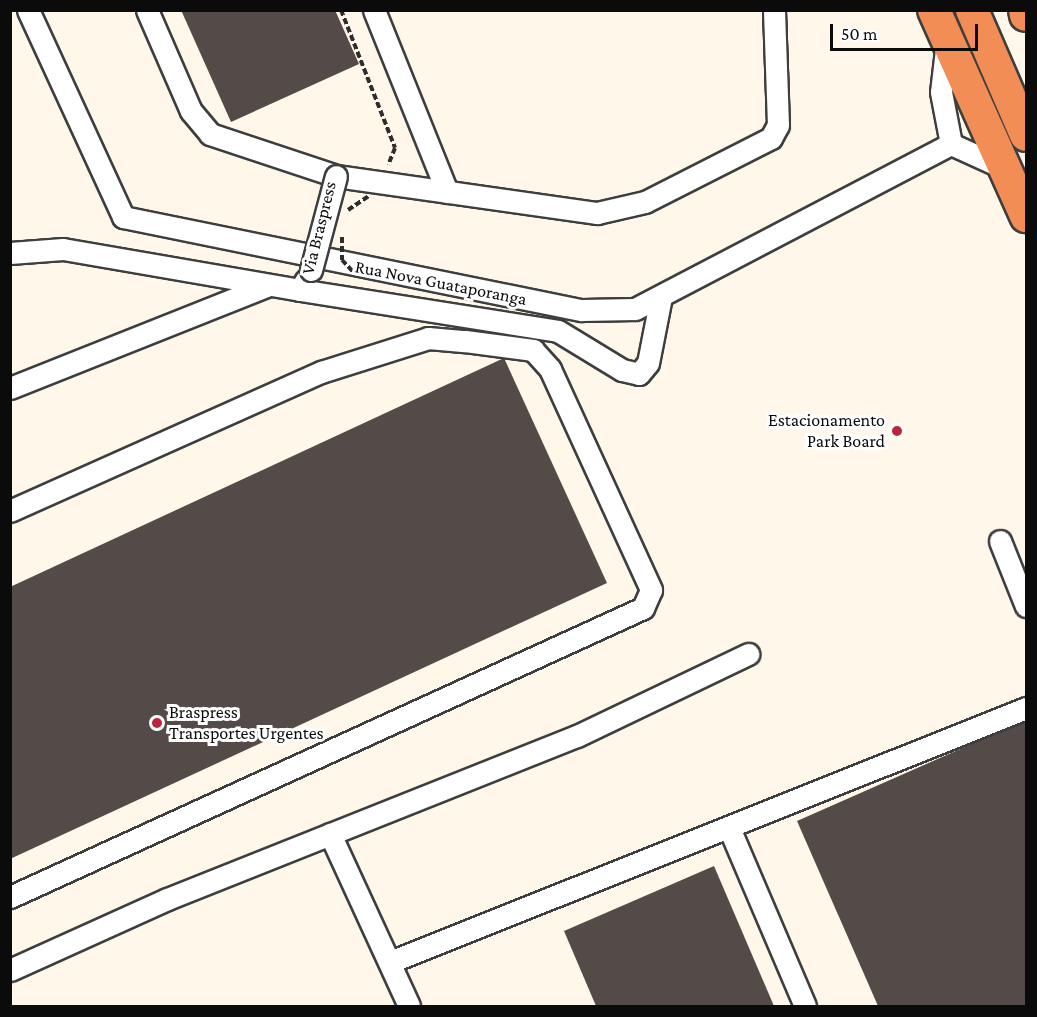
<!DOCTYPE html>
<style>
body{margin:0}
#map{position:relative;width:1037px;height:1017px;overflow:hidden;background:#fff8ea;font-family:"Crimson Pro",serif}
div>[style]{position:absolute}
.building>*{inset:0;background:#544b48}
.path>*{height:4px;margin-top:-2px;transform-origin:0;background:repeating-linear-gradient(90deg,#2d2d2d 0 6px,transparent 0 9px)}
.roads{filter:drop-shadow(2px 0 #3e3e3e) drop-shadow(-2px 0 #3e3e3e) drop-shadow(0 2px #3e3e3e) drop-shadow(0 -2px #3e3e3e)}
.minor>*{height:21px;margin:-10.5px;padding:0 10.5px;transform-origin:10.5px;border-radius:10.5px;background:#fff}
.highway>*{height:32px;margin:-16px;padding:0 16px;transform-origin:16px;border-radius:16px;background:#f18d55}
.path-bridge>*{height:4px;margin-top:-2px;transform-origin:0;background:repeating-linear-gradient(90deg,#2d2d2d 0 6px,transparent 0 9px)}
.bridges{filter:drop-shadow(2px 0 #3e3e3e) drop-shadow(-2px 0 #3e3e3e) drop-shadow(0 2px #3e3e3e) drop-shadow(0 -2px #3e3e3e)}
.minor-bridge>*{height:21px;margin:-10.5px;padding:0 10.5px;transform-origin:10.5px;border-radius:10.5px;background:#fff}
.dots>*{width:16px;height:16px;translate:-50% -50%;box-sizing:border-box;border:3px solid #fff;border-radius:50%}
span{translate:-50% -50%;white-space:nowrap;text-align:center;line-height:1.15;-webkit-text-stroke:6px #fff;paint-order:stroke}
.street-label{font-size:18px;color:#0b0b0b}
.poi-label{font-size:18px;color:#0b0b0b}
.right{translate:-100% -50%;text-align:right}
.left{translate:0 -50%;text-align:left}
.frame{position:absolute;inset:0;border:12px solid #0b0b0b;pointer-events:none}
.scale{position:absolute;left:830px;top:24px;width:148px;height:27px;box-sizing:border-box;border:3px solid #0b0b0b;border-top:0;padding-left:8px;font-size:18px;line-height:21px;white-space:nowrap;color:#0b0b0b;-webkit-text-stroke:4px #fff;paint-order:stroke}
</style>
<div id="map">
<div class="building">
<div style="clip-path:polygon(181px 10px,335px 10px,359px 64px,231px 122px)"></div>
<div style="clip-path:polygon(504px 358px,607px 583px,10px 859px,10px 587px)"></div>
<div style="clip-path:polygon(1026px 720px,1026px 1006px,878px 1006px,797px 821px)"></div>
<div style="clip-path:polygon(714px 866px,774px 1006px,596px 1006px,564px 931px)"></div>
</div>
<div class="path">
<div style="left:341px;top:10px;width:148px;rotate:68.6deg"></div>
<div style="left:395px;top:148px;width:18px;rotate:112deg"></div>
</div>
<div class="roads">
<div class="minor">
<div style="left:28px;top:10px;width:228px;rotate:65.3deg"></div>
<div style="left:123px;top:217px;width:468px;rotate:11.5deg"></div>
<div style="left:582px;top:310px;width:53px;rotate:-1.1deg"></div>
<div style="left:635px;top:309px;width:356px;rotate:-27.6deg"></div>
<div style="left:147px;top:10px;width:110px;rotate:66.5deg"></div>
<div style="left:191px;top:111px;width:30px;rotate:50deg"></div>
<div style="left:210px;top:134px;width:133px;rotate:18.4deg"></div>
<div style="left:336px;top:176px;width:264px;rotate:8.1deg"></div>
<div style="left:597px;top:213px;width:49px;rotate:-12.9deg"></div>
<div style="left:645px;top:202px;width:141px;rotate:-26.9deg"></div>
<div style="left:771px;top:138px;width:15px;rotate:-62deg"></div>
<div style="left:778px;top:125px;width:115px;rotate:-92deg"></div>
<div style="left:374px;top:10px;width:196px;rotate:68.1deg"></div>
<div style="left:947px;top:41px;width:51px;rotate:96.7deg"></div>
<div style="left:941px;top:92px;width:53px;rotate:79.1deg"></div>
<div style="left:951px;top:144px;width:58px;rotate:24.4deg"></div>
<div style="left:10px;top:253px;width:53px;rotate:-4.3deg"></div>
<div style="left:63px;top:249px;width:241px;rotate:9.8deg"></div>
<div style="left:300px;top:290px;width:12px;rotate:-59deg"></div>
<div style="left:300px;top:290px;width:261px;rotate:9deg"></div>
<div style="left:558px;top:331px;width:75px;rotate:31.4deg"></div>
<div style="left:622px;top:370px;width:17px;rotate:13deg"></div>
<div style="left:639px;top:374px;width:14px;rotate:-51deg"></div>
<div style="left:648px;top:363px;width:67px;rotate:-78.9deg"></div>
<div style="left:10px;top:388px;width:276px;rotate:-21.7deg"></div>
<div style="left:10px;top:511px;width:341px;rotate:-24.1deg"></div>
<div style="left:321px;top:372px;width:112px;rotate:-17.6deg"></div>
<div style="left:428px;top:338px;width:37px;rotate:5deg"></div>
<div style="left:465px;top:341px;width:69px;rotate:7.5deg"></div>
<div style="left:533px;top:350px;width:25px;rotate:48deg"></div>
<div style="left:550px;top:369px;width:243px;rotate:65.4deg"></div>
<div style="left:651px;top:590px;width:20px;rotate:114deg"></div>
<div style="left:643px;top:608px;width:696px;rotate:155.46deg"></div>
<div style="left:1000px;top:541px;width:70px;rotate:68.2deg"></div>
<div style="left:730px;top:830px;width:191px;rotate:66.9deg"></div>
<div style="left:330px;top:834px;width:189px;rotate:65.3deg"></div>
<div style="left:390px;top:962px;width:685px;rotate:-21.77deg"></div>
<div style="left:10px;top:970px;width:172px;rotate:-24.3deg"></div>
<div style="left:167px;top:899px;width:441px;rotate:-21.7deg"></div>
<div style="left:577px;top:736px;width:190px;rotate:-25.6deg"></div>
</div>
<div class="highway">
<div style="left:934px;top:10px;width:226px;rotate:65.9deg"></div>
<div style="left:972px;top:10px;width:136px;rotate:66.6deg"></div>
<div style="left:1025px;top:10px;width:5px;rotate:79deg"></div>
</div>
</div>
<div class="path-bridge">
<div style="left:348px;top:210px;width:25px;rotate:-34deg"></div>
<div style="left:342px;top:237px;width:23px;rotate:90deg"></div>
<div style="left:342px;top:260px;width:16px;rotate:47deg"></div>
</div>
<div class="bridges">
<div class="minor-bridge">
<div style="left:311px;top:270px;width:97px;rotate:-75.1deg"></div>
</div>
</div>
<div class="dots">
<div style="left:897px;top:431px;background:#b8273d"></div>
<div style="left:157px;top:723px;background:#b8273d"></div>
</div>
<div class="street-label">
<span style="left:319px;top:228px;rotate:-76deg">Via Braspress</span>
<span style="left:441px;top:283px;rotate:11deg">Rua Nova Guataporanga</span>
</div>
<div class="poi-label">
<span class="right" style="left:885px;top:431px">Estacionamento<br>Park Board</span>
<span class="left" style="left:169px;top:723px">Braspress<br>Transportes Urgentes</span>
</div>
<div class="frame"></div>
<div class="scale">50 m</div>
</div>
